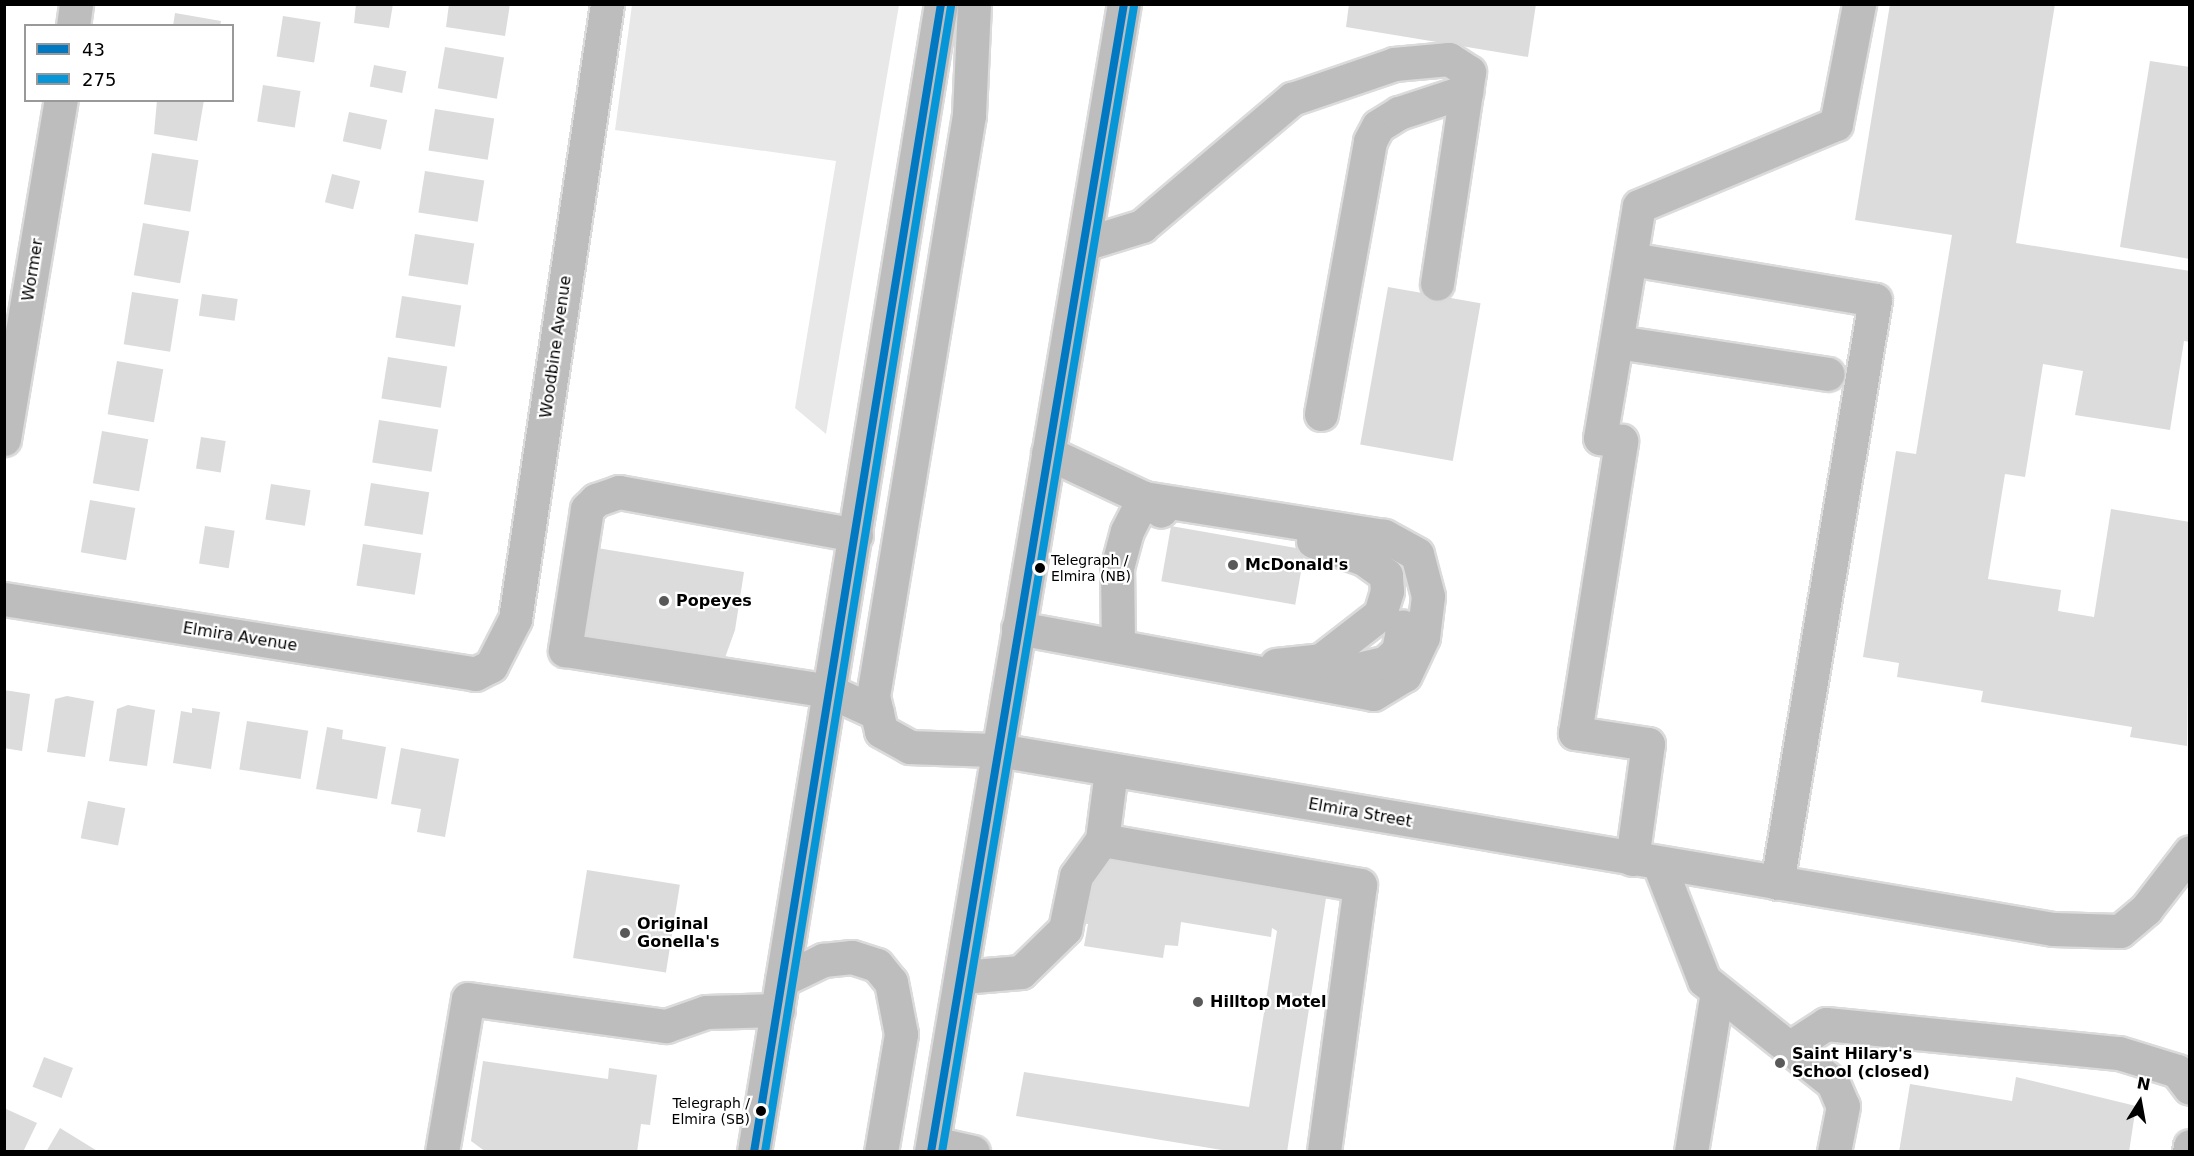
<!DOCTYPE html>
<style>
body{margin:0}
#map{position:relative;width:2194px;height:1156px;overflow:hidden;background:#fff;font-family:"DejaVu Sans",sans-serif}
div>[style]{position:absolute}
.green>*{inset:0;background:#e8e8e8}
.building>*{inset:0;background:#dcdcdc;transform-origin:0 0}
.roads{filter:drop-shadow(2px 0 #dbdbdb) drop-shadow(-2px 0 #dbdbdb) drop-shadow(0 2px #dbdbdb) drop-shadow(0 -2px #dbdbdb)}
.minor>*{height:33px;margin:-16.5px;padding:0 16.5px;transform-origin:16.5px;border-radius:16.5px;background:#bdbdbd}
.major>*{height:33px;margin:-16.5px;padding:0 16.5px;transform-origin:16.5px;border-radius:16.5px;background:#bdbdbd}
.bus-1>*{height:8px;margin:-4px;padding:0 4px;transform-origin:4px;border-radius:4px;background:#0079c2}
.bus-2>*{height:8px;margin:-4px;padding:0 4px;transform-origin:4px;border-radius:4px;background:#0696d7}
.dots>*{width:16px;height:16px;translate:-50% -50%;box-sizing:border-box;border:3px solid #fff;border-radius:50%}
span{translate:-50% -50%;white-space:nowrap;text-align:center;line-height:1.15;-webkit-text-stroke:4.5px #fff;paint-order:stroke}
.bus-label{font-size:14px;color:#000}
.left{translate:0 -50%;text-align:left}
.right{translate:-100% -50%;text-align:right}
.street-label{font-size:16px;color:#000}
.poi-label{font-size:16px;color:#000;font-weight:700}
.frame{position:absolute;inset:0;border:6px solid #000;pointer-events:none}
.legend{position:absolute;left:24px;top:24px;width:210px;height:78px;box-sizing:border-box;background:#fff;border:2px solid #999;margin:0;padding:8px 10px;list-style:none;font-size:18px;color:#000}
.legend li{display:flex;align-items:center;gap:12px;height:30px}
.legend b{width:30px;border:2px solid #999}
.north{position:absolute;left:2110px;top:1072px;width:60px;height:60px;-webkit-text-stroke:4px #fff;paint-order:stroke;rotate:11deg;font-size:16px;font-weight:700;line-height:24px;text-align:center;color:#000}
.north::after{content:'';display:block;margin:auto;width:21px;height:27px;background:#000;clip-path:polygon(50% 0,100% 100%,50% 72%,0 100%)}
</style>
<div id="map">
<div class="green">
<div style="clip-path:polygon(632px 5px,899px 5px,826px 434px,795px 408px,836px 161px,615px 130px)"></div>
</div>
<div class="building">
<div style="clip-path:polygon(356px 4px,393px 4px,389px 28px,354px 23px)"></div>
<div style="clip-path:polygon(449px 4px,510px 4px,505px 36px,446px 27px)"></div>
<div style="clip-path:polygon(1349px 4px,1536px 4px,1528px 57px,1346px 27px)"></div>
<div style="clip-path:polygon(1890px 4px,2055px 4px,2016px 243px,2190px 271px,2190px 342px,2184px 341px,2170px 430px,2075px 415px,2083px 371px,2043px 364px,2025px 477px,2005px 474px,1988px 579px,2061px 590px,2058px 611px,2094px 617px,2111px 509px,2190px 522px,2187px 746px,2130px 737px,2132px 727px,1981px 702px,1983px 691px,1897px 677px,1899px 663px,1863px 657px,1896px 451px,1916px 454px,1952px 235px,1855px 220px)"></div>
<div style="clip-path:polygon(175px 13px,221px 21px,220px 26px,173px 26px)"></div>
<div style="left:283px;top:16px;width:38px;height:41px;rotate:9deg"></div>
<div style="left:445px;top:47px;width:60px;height:42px;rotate:10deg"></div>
<div style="clip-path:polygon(2150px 61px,2190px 67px,2190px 259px,2120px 247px)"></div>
<div style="left:374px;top:65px;width:33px;height:22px;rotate:11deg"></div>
<div style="left:263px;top:85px;width:38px;height:37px;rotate:9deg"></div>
<div style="clip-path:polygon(157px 100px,204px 100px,197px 141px,154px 134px)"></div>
<div style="left:435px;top:109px;width:60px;height:42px;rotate:9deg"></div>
<div style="left:349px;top:112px;width:39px;height:30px;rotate:12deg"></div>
<div style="left:152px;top:153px;width:47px;height:52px;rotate:9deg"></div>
<div style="left:425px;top:171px;width:60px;height:42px;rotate:9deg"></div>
<div style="left:332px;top:174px;width:29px;height:29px;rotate:14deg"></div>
<div style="left:143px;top:223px;width:47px;height:53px;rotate:10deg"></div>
<div style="left:415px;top:234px;width:60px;height:42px;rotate:9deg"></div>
<div style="left:1388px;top:287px;width:94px;height:160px;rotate:10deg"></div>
<div style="left:132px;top:292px;width:47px;height:53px;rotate:9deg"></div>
<div style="left:202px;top:294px;width:36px;height:22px;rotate:8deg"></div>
<div style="left:402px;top:296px;width:60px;height:42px;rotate:9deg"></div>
<div style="left:388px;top:357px;width:60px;height:42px;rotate:9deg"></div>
<div style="left:117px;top:361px;width:47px;height:54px;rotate:10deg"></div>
<div style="left:379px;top:420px;width:60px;height:43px;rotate:9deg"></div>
<div style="left:102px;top:431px;width:47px;height:53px;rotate:10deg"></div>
<div style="left:201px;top:437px;width:25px;height:32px;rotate:9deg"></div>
<div style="left:371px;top:483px;width:59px;height:43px;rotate:9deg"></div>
<div style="left:271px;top:484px;width:40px;height:36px;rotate:9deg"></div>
<div style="left:90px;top:500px;width:46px;height:53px;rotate:10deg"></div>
<div style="left:205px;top:526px;width:30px;height:38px;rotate:9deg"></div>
<div style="left:1171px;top:526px;width:136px;height:56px;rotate:10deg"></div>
<div style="left:363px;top:544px;width:59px;height:42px;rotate:9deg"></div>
<div style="clip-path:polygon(597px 548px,744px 572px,735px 630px,722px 666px,582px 644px)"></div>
<div style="clip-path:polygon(4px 690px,30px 694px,22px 751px,4px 748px)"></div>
<div style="clip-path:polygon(67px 696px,94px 701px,85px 757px,47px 752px,55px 699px)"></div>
<div style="clip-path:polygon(128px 705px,155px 710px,147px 766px,109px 761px,117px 709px)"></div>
<div style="clip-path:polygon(192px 708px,220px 712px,211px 769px,173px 763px,181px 711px,192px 713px)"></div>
<div style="left:247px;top:721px;width:62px;height:49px;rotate:9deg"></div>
<div style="clip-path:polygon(327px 727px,343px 730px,342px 739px,386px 747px,377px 799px,316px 789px)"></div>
<div style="clip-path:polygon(401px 748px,459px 759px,445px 837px,417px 832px,421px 809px,391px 804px)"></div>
<div style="left:88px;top:801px;width:38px;height:38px;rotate:11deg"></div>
<div style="clip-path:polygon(1098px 857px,1328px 885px,1287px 1152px,1234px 1152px,1016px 1116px,1024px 1072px,1249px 1107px,1277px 931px,1272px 928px,1271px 937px,1181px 922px,1178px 946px,1165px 945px,1163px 958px,1084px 946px,1088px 924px,1078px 923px,1086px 877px,1095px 879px)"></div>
<div style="left:587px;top:870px;width:94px;height:89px;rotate:9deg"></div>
<div style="left:44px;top:1057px;width:31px;height:32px;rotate:21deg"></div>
<div style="clip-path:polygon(483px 1061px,608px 1079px,609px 1068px,657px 1075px,650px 1125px,641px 1124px,637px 1152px,486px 1152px,471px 1141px)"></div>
<div style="clip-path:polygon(2016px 1077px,2136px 1106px,2129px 1152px,1899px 1152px,1910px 1084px,2012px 1101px)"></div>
<div style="clip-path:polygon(4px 1108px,37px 1123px,23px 1152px,4px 1152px)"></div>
<div style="clip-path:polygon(60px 1128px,99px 1152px,46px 1152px)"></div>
</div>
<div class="roads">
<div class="minor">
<div style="left:73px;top:26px;width:22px;rotate:-82deg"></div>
<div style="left:1084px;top:244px;width:61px;rotate:-17.2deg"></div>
<div style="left:1142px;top:226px;width:197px;rotate:-40.3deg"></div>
<div style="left:1292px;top:99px;width:108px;rotate:-18.9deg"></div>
<div style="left:1394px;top:64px;width:55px;rotate:-5.2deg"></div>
<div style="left:1449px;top:59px;width:24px;rotate:33deg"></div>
<div style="left:1469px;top:72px;width:214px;rotate:98.6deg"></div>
<div style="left:1631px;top:259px;width:247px;rotate:9.5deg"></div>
<div style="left:1875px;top:300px;width:591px;rotate:99.54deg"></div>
<div style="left:1617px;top:342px;width:213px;rotate:8.6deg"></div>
<div style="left:1321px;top:414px;width:277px;rotate:-79.8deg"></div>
<div style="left:1370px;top:141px;width:17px;rotate:-62deg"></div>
<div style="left:1378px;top:126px;width:25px;rotate:-32deg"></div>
<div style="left:1399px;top:113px;width:71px;rotate:-18.2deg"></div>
<div style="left:4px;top:439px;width:344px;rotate:-80.5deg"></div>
<div style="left:856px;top:535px;width:241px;rotate:-169.7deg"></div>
<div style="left:619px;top:492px;width:24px;rotate:161deg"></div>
<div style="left:596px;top:500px;width:13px;rotate:135deg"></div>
<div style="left:587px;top:509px;width:143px;rotate:98.9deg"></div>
<div style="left:565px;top:650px;width:267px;rotate:8.8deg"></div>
<div style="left:829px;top:691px;width:53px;rotate:24.6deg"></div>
<div style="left:4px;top:599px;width:477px;rotate:9deg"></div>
<div style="left:475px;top:674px;width:18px;rotate:-27deg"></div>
<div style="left:491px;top:666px;width:53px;rotate:-62.9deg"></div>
<div style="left:515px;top:619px;width:622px;rotate:-81.49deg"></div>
<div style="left:1018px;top:628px;width:361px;rotate:10.5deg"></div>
<div style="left:1373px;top:694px;width:37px;rotate:-31deg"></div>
<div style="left:1405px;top:675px;width:42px;rotate:-64.7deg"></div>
<div style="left:1423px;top:637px;width:41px;rotate:-83deg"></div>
<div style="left:1428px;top:596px;width:43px;rotate:-104.7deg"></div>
<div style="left:1417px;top:554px;width:38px;rotate:-151deg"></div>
<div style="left:1384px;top:536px;width:243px;rotate:-171deg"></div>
<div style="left:1144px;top:498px;width:106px;rotate:-154.9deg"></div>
<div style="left:1118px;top:646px;width:78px;rotate:-90.7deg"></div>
<div style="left:1117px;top:568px;width:38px;rotate:-75deg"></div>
<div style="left:1127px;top:531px;width:37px;rotate:-63deg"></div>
<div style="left:1144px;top:498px;width:21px;rotate:37deg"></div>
<div style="left:1321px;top:660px;width:38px;rotate:14deg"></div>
<div style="left:1358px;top:669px;width:28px;rotate:-13deg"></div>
<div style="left:1385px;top:663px;width:18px;rotate:-43deg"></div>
<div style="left:1398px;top:651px;width:25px;rotate:-79deg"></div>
<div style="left:1276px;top:665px;width:45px;rotate:-6.3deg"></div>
<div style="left:1321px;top:660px;width:75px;rotate:-37.9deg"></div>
<div style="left:1380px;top:614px;width:24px;rotate:-73deg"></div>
<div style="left:1387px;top:591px;width:16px;rotate:-94deg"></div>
<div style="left:1386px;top:575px;width:27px;rotate:-144deg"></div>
<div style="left:1364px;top:559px;width:54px;rotate:-160.6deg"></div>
<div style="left:998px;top:750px;width:1070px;rotate:9.63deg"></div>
<div style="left:2053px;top:929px;width:67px;rotate:1.7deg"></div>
<div style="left:2120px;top:931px;width:34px;rotate:-40deg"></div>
<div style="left:2146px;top:909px;width:72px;rotate:-52.3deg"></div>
<div style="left:1102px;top:840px;width:262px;rotate:9.9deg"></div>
<div style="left:1360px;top:885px;width:269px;rotate:97.7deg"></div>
<div style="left:1632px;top:859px;width:116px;rotate:-82.1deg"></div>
<div style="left:1648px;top:744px;width:74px;rotate:-171.4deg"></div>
<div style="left:1575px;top:733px;width:296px;rotate:-81deg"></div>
<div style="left:1621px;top:441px;width:21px;rotate:-172deg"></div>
<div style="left:1600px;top:438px;width:235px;rotate:-80.5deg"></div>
<div style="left:1639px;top:206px;width:213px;rotate:-22.6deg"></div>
<div style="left:1836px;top:124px;width:122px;rotate:-79.1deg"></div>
<div style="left:1659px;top:864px;width:124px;rotate:68.8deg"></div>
<div style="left:1704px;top:980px;width:165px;rotate:38.6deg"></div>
<div style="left:1833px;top:1083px;width:25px;rotate:67deg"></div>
<div style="left:1843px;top:1106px;width:47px;rotate:101.1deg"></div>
<div style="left:962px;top:977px;width:59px;rotate:-4.8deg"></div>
<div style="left:1021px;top:972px;width:62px;rotate:-44.3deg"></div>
<div style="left:1065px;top:929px;width:54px;rotate:-78.3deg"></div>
<div style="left:1076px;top:876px;width:44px;rotate:-54.2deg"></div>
<div style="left:1102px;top:840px;width:70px;rotate:-82.6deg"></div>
<div style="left:1789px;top:1048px;width:44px;rotate:-33deg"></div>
<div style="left:1826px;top:1024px;width:294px;rotate:5.7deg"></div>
<div style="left:2119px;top:1053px;width:61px;rotate:17.2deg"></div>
<div style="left:2177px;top:1071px;width:21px;rotate:53deg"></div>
<div style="left:933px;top:1143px;width:41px;rotate:12.7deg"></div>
<div style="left:442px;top:1152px;width:155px;rotate:-80.4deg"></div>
<div style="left:468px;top:999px;width:200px;rotate:7.8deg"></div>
<div style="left:666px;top:1026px;width:42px;rotate:-19.3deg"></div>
<div style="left:706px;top:1012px;width:72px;rotate:-1.6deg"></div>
<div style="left:1691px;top:1152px;width:163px;rotate:-80.8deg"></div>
<div style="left:2189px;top:1152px;width:6px;rotate:-81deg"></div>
</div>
<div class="major">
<div style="left:974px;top:4px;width:111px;rotate:92.6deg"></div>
<div style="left:969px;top:115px;width:589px;rotate:99.38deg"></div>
<div style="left:873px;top:696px;width:36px;rotate:77deg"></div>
<div style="left:881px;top:731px;width:33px;rotate:29deg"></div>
<div style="left:910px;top:747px;width:88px;rotate:2deg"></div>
<div style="left:782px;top:980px;width:46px;rotate:-26deg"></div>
<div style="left:823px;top:960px;width:29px;rotate:-6deg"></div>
<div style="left:852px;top:957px;width:26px;rotate:18deg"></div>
<div style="left:877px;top:965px;width:22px;rotate:51deg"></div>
<div style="left:891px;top:982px;width:53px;rotate:79.1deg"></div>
<div style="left:901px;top:1034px;width:120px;rotate:99.6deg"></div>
<div style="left:754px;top:1152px;width:1163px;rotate:-80.75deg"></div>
<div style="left:931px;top:1152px;width:1164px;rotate:-80.46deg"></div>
</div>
</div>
<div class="bus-1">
<div style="left:754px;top:1152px;width:1163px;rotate:-80.75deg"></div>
<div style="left:931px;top:1152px;width:1164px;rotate:-80.46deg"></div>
</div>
<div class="bus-2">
<div style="left:765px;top:1152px;width:1161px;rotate:-80.78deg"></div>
<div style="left:942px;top:1152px;width:1162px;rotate:-80.49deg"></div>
</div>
<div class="dots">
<div style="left:1233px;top:565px;background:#595959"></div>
<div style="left:1040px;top:568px;background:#000"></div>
<div style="left:664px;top:601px;background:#595959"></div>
<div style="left:625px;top:933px;background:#595959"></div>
<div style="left:1198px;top:1002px;background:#595959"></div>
<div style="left:1780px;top:1063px;background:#595959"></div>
<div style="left:761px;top:1111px;background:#000"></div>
</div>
<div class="bus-label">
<span class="left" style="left:1051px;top:568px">Telegraph /<br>Elmira (NB)</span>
<span class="right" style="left:750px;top:1111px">Telegraph /<br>Elmira (SB)</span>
</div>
<div class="street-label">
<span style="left:33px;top:270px;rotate:-81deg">Wormer</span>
<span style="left:556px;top:347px;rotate:-82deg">Woodbine Avenue</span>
<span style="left:240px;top:637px;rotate:9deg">Elmira Avenue</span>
<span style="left:1360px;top:813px;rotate:10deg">Elmira Street</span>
</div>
<div class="poi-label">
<span class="left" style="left:1245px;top:565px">McDonald's</span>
<span class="left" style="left:676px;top:601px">Popeyes</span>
<span class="left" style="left:637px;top:933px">Original<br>Gonella's</span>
<span class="left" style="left:1210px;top:1002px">Hilltop Motel</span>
<span class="left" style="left:1792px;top:1063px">Saint Hilary's<br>School (closed)</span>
</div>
<div class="frame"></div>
<ul class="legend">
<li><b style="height:8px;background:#0079c2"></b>43</li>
<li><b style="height:8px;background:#0696d7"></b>275</li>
</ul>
<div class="north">N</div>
</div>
